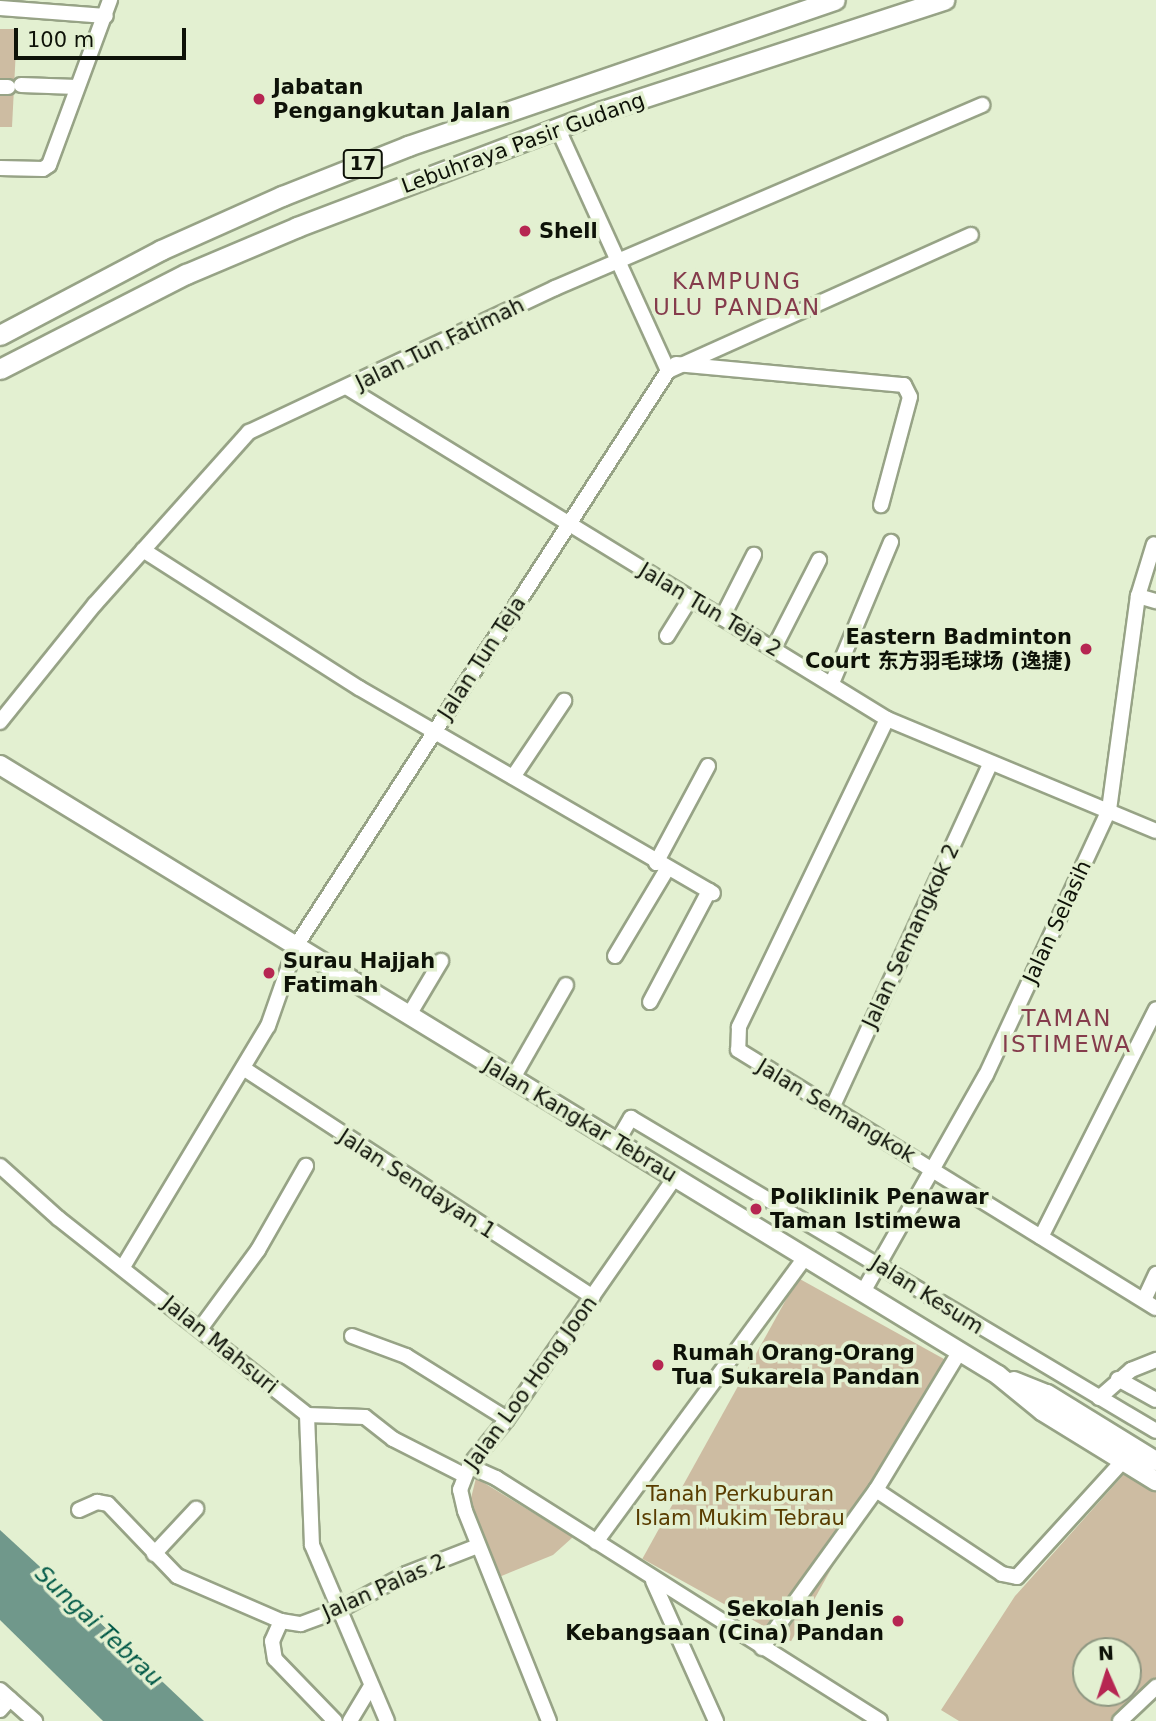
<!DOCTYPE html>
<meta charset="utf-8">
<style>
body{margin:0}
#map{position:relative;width:1156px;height:1721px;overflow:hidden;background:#e3f0d1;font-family:"DejaVu Sans","Noto Sans SC",sans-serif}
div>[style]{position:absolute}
.green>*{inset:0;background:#cdbca2;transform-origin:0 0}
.water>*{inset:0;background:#70988b}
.roads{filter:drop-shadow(2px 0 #97a386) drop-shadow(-2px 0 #97a386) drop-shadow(0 2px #97a386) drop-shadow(0 -2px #97a386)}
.minor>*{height:14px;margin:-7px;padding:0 7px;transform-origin:7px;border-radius:7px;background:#fff}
.major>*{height:18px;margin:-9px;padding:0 9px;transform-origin:9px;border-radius:9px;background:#fff}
.highway>*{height:19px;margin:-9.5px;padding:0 9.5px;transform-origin:9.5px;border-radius:9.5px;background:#fff}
.dots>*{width:19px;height:19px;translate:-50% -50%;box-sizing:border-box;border:4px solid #e3f0d1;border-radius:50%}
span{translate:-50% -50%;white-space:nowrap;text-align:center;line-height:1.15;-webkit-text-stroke:7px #e3f0d1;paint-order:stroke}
.shield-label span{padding:2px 5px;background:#e3f0d1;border:2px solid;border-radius:5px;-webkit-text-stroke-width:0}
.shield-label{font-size:19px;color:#0e1208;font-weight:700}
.poi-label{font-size:21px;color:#0e1208;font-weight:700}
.left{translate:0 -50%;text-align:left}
.right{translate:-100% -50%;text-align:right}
.street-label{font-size:21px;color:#0e1208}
.park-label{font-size:21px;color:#593c00}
.neighbourhood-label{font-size:23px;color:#853c4c;letter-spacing:2px}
.water-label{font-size:23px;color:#035a48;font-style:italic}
.north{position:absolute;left:1072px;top:1637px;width:70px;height:70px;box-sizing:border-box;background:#e3f0d1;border:2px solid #8e9781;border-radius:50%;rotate:357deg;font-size:19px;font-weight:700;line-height:28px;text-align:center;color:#0e1208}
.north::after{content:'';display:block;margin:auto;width:24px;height:32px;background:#b62652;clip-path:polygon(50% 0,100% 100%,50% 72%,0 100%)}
.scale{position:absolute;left:14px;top:28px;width:172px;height:32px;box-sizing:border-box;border:4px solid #0e1208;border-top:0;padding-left:9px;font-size:21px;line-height:24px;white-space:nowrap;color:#0e1208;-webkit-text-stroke:5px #e3f0d1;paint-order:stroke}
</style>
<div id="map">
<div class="green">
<div style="clip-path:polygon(0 29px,17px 29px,12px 127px,0 127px)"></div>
<div style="left:798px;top:1278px;width:170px;height:321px;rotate:29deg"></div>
<div style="clip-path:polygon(evenodd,1125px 1473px,1156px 1492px,1156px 1682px,1113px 1721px,959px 1721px,941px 1710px,1015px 1596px,1125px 1473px,1086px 1651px,1128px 1651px,1128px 1693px,1086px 1693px,1086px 1651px)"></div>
<div style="clip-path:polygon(476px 1478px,573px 1537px,553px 1555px,499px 1577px,470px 1502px)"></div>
</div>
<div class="water">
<div style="clip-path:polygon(0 1530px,75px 1599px,204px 1721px,103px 1721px,0 1620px)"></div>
</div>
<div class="roads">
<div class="minor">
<div style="left:0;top:8px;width:106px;rotate:4.3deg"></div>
<div style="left:21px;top:85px;width:56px;rotate:2deg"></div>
<div style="left:0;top:87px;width:8px"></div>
<div style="left:557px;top:127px;width:268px;rotate:65.5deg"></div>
<div style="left:0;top:168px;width:43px;rotate:1.3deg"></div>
<div style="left:43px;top:169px;width:7px;rotate:-34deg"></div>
<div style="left:49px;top:165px;width:176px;rotate:-69.7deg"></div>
<div style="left:676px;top:364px;width:229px;rotate:5.3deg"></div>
<div style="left:904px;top:385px;width:13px;rotate:63deg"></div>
<div style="left:910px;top:397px;width:112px;rotate:105deg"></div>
<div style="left:348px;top:388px;width:633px;rotate:31.55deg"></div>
<div style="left:887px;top:719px;width:291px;rotate:22.6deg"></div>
<div style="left:143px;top:550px;width:256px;rotate:32.6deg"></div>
<div style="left:359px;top:688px;width:409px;rotate:30.1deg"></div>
<div style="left:1138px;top:596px;width:19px;rotate:16deg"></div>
<div style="left:722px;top:618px;width:71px;rotate:-63.1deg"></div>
<div style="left:667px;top:636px;width:44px;rotate:-58.1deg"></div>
<div style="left:774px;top:648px;width:99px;rotate:-62.9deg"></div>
<div style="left:832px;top:683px;width:153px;rotate:-67.3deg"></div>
<div style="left:887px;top:719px;width:342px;rotate:115.7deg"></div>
<div style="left:739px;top:1027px;width:23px;rotate:92deg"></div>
<div style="left:738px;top:1050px;width:491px;rotate:31.7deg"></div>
<div style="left:0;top:722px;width:151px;rotate:-51.2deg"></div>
<div style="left:95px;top:604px;width:231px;rotate:-48.2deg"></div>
<div style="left:249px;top:432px;width:338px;rotate:-25.2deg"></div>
<div style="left:555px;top:288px;width:465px;rotate:-23.2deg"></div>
<div style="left:513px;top:777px;width:92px;rotate:-56.1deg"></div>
<div style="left:656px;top:863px;width:110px;rotate:-61.8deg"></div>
<div style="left:615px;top:956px;width:101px;rotate:-59.1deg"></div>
<div style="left:650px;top:1002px;width:126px;rotate:-62deg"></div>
<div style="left:409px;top:1015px;width:63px;rotate:-59.3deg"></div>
<div style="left:243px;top:1068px;width:418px;rotate:33.2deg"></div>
<div style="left:513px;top:1078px;width:107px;rotate:-60.3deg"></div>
<div style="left:832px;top:1108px;width:378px;rotate:-65.3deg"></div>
<div style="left:617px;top:1142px;width:28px;rotate:-60deg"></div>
<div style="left:631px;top:1118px;width:611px;rotate:30.8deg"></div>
<div style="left:0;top:1166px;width:78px;rotate:41.9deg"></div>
<div style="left:58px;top:1218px;width:318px;rotate:38.3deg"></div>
<div style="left:307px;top:1415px;width:58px;rotate:2deg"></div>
<div style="left:365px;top:1417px;width:36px;rotate:38deg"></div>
<div style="left:393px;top:1439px;width:80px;rotate:26.9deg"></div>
<div style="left:1041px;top:1237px;width:255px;rotate:-63.2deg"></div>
<div style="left:123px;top:1267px;width:281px;rotate:-59deg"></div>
<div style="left:268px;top:1026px;width:85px;rotate:-70.7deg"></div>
<div style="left:296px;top:946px;width:685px;rotate:-57.1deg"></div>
<div style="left:668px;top:371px;width:332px;rotate:-24.2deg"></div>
<div style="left:863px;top:1292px;width:249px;rotate:-60.5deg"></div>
<div style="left:986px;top:1075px;width:292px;rotate:-65.1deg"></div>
<div style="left:1109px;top:810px;width:216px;rotate:-82.3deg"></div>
<div style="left:1138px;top:596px;width:54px;rotate:-72.9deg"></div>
<div style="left:1144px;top:1300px;width:29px;rotate:-65deg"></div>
<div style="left:200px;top:1329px;width:98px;rotate:-53.7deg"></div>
<div style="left:258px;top:1250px;width:97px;rotate:-60.3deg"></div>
<div style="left:352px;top:1336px;width:58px;rotate:20.3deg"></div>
<div style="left:406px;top:1356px;width:119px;rotate:32deg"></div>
<div style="left:1118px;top:1379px;width:43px;rotate:28.9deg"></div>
<div style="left:1099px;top:1398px;width:43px;rotate:-41.2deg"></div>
<div style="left:1131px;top:1370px;width:27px;rotate:-22deg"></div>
<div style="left:307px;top:1415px;width:130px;rotate:87.8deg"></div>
<div style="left:312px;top:1545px;width:191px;rotate:66.9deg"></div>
<div style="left:469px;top:1466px;width:30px;rotate:24deg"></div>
<div style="left:496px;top:1478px;width:454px;rotate:32.3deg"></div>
<div style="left:876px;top:1490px;width:151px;rotate:33.7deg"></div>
<div style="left:1002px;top:1574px;width:15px;rotate:11deg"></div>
<div style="left:1017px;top:1577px;width:159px;rotate:-47.6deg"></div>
<div style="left:79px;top:1510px;width:20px;rotate:-24deg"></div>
<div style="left:97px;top:1502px;width:11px;rotate:10deg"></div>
<div style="left:108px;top:1504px;width:100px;rotate:46.2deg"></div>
<div style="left:177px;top:1576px;width:113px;rotate:23.4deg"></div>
<div style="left:281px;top:1621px;width:20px;rotate:9deg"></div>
<div style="left:301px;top:1624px;width:40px;rotate:-20.2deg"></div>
<div style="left:339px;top:1610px;width:76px;rotate:-28.2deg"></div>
<div style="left:406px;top:1574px;width:77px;rotate:-21.3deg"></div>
<div style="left:596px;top:1542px;width:353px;rotate:-53.7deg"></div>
<div style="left:154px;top:1554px;width:62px;rotate:-47deg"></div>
<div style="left:653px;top:1581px;width:154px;rotate:65.8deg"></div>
<div style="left:281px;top:1621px;width:22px;rotate:114deg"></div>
<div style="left:272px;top:1641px;width:18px;rotate:81deg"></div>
<div style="left:275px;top:1659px;width:86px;rotate:45.9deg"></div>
<div style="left:762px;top:1648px;width:195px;rotate:-54.2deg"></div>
<div style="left:876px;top:1490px;width:162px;rotate:-58.9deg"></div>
<div style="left:0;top:1690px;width:47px;rotate:41.5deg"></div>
<div style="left:0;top:1710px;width:15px;rotate:-48deg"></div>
<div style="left:350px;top:1721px;width:41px;rotate:-59deg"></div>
<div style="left:549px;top:1721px;width:226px;rotate:-111.8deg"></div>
<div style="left:465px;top:1511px;width:22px;rotate:-103deg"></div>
<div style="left:460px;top:1490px;width:26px;rotate:-69deg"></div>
<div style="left:469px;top:1466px;width:60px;rotate:-51deg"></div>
<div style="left:507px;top:1419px;width:295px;rotate:-55.2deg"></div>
<div style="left:1120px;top:1721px;width:50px;rotate:-43.4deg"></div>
</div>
<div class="major">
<div style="left:0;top:765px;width:1170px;rotate:31.43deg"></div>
<div style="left:998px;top:1375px;width:57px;rotate:39.3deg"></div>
<div style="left:1042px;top:1411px;width:134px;rotate:31.6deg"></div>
<div style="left:1014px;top:1381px;width:35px;rotate:22deg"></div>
<div style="left:1047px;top:1394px;width:128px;rotate:31.6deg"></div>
</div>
<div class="highway">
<div style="left:0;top:335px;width:182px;rotate:-27.8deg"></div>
<div style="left:161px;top:250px;width:133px;rotate:-24.1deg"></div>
<div style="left:282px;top:196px;width:136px;rotate:-21.6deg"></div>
<div style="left:408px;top:146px;width:451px;rotate:-18.9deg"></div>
<div style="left:0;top:369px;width:209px;rotate:-27.1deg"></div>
<div style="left:186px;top:274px;width:121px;rotate:-22.9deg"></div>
<div style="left:297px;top:227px;width:326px;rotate:-20.8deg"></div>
<div style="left:602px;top:111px;width:360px;rotate:-18deg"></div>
</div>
</div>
<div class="dots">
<div style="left:259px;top:99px;background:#b62652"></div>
<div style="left:525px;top:231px;background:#b62652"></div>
<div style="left:1086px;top:649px;background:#b62652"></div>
<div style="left:269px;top:973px;background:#b62652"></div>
<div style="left:756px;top:1209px;background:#b62652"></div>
<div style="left:658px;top:1365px;background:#b62652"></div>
<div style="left:898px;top:1621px;background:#b62652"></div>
</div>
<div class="shield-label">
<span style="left:363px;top:164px">17</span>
</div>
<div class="poi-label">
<span class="left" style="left:273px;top:99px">Jabatan<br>Pengangkutan Jalan</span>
<span class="left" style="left:539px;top:231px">Shell</span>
<span class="right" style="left:1072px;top:649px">Eastern Badminton<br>Court 东方羽毛球场 (逸捷)</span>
<span class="left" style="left:283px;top:973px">Surau Hajjah<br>Fatimah</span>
<span class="left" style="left:770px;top:1209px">Poliklinik Penawar<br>Taman Istimewa</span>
<span class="left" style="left:672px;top:1365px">Rumah Orang-Orang<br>Tua Sukarela Pandan</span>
<span class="right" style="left:884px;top:1621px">Sekolah Jenis<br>Kebangsaan (Cina) Pandan</span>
</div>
<div class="street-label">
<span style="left:523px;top:143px;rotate:-20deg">Lebuhraya Pasir Gudang</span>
<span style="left:440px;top:344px;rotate:-26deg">Jalan Tun Fatimah</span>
<span style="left:710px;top:610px;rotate:31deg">Jalan Tun Teja 2</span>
<span style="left:482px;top:658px;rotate:-57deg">Jalan Tun Teja</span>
<span style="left:1057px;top:922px;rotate:-65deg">Jalan Selasih</span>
<span style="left:911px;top:936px;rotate:-65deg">Jalan Semangkok 2</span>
<span style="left:836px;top:1111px;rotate:31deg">Jalan Semangkok</span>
<span style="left:580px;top:1120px;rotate:31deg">Jalan Kangkar Tebrau</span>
<span style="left:417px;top:1184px;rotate:33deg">Jalan Sendayan 1</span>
<span style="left:927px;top:1295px;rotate:32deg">Jalan Kesum</span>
<span style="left:220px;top:1345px;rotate:39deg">Jalan Mahsuri</span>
<span style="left:531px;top:1383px;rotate:-54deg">Jalan Loo Hong Joon</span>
<span style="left:384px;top:1587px;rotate:-24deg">Jalan Palas 2</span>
</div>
<div class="park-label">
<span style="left:740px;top:1506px">Tanah Perkuburan<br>Islam Mukim Tebrau</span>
</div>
<div class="neighbourhood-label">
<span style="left:737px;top:294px">KAMPUNG<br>ULU PANDAN</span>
<span style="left:1067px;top:1031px">TAMAN<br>ISTIMEWA</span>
</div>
<div class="water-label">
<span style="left:99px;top:1626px;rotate:43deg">Sungai Tebrau</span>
</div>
<div class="north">N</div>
<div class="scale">100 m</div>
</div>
